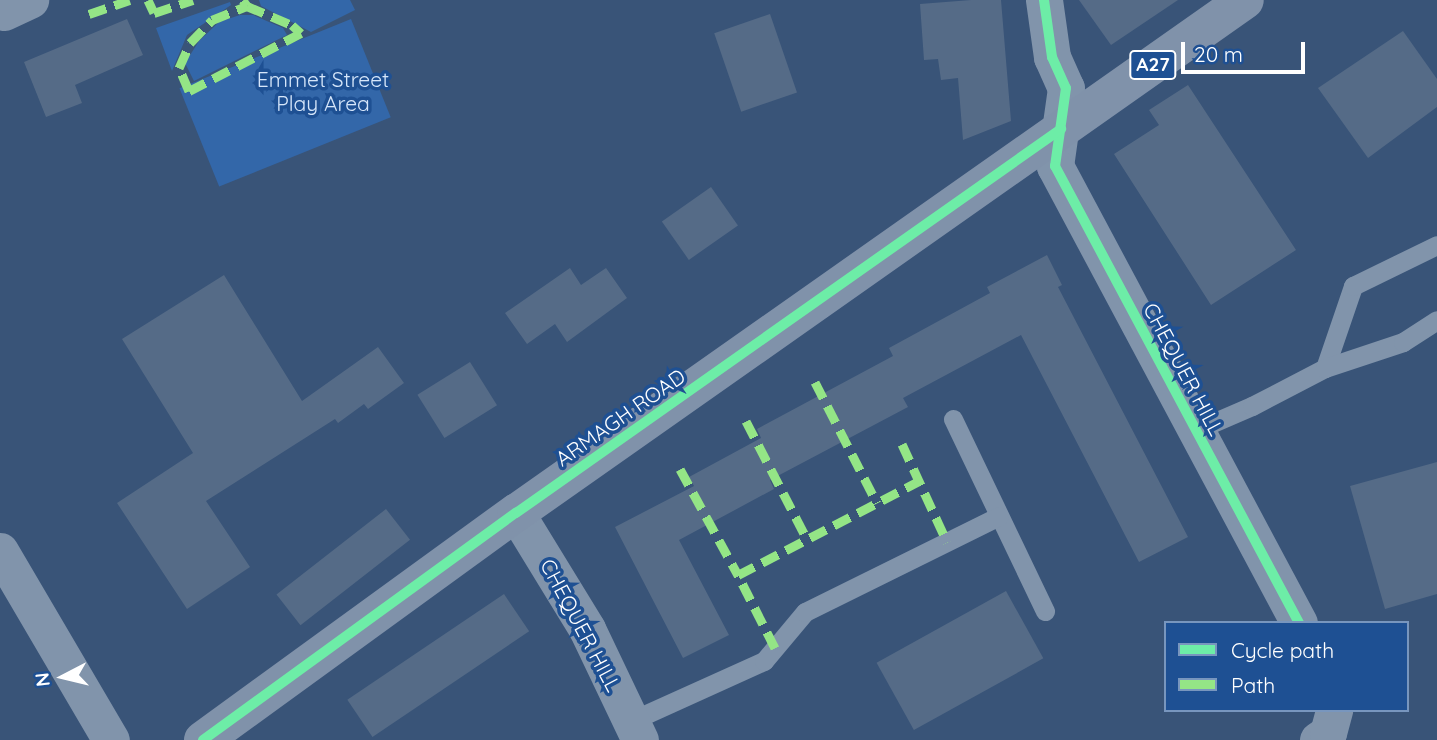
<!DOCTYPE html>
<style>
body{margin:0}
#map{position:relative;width:1437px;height:740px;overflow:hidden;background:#395478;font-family:Quicksand,sans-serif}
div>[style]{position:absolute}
.green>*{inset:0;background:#3367a9;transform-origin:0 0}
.building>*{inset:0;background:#556b87;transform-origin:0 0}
.lane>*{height:19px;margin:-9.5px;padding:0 9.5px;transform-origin:9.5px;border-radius:9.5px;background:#8194ab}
.street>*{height:37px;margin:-18.5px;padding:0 18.5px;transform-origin:18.5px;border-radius:18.5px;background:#8194ab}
.primary>*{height:38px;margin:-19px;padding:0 19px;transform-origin:19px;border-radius:19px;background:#8092aa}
.quiet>*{height:9px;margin-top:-4.5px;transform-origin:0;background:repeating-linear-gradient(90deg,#94e586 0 18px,transparent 0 27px)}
.cycleway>*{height:10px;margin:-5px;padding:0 5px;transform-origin:5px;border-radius:5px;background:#6deda7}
span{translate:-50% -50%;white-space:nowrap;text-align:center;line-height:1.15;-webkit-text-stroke:7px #1e5093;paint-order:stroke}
.shield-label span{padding:2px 5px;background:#1e5093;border:2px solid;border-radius:5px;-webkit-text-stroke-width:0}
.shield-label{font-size:19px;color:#fff;font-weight:700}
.park-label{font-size:21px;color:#d6e6fa}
.street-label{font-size:21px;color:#fff}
.legend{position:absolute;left:1164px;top:621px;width:245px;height:91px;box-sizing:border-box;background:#1e5093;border:2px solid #7896be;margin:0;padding:9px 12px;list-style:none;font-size:21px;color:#fff}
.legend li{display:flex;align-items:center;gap:14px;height:35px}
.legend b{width:35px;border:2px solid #7896be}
.north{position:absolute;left:28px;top:642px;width:70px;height:70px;-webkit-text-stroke:5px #1e5093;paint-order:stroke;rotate:263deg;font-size:19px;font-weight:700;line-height:28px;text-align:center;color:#fff}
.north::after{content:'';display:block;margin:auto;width:24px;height:32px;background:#fff;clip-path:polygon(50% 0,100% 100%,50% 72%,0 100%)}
.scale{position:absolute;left:1181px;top:42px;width:124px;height:32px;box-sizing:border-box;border:4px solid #fff;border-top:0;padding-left:9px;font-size:21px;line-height:24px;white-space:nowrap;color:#fff;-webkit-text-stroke:5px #1e5093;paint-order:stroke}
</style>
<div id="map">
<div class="green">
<div style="clip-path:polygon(259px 0,350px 0,355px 10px,311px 32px,261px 6px)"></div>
<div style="clip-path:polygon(230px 2px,231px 5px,187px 35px,172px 71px,156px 28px)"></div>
<div style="clip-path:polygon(240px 15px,253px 15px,283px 28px,287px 35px,194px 81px,185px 63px,199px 41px,219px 22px)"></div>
<div style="left:351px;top:19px;width:106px;height:185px;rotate:68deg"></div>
</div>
<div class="building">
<div style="clip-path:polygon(971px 0,1001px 0,1011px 121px,963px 140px,958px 78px,941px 80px,938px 59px,924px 60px,920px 4px)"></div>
<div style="clip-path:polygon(1079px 0,1178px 0,1111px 45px)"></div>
<div style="left:770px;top:14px;width:83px;height:59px;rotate:71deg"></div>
<div style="clip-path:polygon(127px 19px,143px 55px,75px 85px,82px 103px,46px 117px,24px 62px)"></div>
<div style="clip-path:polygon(1403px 31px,1437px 79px,1437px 107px,1368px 158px,1318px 88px)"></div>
<div style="clip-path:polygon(1188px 85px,1296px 250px,1211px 305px,1114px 154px,1159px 125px,1149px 110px)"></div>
<div style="left:711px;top:187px;width:47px;height:60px;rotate:55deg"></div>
<div style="clip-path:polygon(1047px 255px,1062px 285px,1058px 287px,1188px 537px,1139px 562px,1021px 335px,903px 398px,908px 407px,770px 480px,774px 489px,679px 540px,729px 635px,683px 658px,615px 527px,694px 486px,689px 477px,761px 438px,757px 429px,893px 356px,889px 348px,990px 293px,987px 287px)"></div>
<div style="clip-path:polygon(570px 268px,581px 285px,606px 268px,627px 298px,567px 342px,555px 324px,527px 344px,505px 313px)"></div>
<div style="clip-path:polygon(224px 275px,302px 401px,378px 347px,404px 383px,368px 409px,364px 404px,338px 423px,335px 419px,206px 501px,250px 567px,187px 609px,117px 503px,193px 453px,122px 339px)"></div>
<div style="left:470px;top:362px;width:51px;height:62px;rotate:58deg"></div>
<div style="clip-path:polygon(1437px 462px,1437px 594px,1385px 609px,1350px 486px)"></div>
<div style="left:386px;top:509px;width:39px;height:139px;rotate:52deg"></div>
<div style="left:1006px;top:591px;width:77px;height:148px;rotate:61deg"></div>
<div style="left:504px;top:594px;width:45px;height:189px;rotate:56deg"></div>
</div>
<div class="lane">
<div style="left:1325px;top:368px;width:87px;rotate:-71.1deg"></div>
<div style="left:1353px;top:286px;width:93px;rotate:-26deg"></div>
<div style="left:953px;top:419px;width:213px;rotate:64.4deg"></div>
<div style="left:1194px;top:431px;width:63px;rotate:-23.3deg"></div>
<div style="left:1252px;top:406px;width:82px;rotate:-27.5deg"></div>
<div style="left:1325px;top:368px;width:82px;rotate:-18.4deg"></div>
<div style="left:1403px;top:342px;width:40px;rotate:-32.9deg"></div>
<div style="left:631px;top:721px;width:146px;rotate:-24.3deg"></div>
<div style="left:764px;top:661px;width:64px;rotate:-50.1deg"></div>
<div style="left:805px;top:612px;width:216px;rotate:-26.3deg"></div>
</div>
<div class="street">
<div style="left:1044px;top:0;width:58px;rotate:82deg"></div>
<div style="left:1052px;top:57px;width:34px;rotate:66deg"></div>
<div style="left:1066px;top:88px;width:79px;rotate:98deg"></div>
<div style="left:1055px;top:166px;width:518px;rotate:61.9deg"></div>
<div style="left:4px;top:12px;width:29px;rotate:-25deg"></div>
<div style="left:516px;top:513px;width:136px;rotate:58.5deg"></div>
<div style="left:587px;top:629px;width:123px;rotate:64.5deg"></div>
<div style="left:0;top:551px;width:219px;rotate:59.6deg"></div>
<div style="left:1318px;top:740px;width:12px;rotate:-35deg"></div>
<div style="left:1328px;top:733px;width:24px;rotate:-75deg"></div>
</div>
<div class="primary">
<div style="left:203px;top:740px;width:387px;rotate:-36deg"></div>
<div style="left:516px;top:513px;width:891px;rotate:-35.13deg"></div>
</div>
<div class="quiet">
<div style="left:148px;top:0;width:14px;rotate:65deg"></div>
<div style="left:154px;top:13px;width:41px;rotate:-18.4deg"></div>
<div style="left:243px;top:0;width:7px;rotate:56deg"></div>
<div style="left:247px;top:6px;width:49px;rotate:22.9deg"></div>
<div style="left:292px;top:25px;width:12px;rotate:42deg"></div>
<div style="left:301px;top:33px;width:126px;rotate:152.6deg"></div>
<div style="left:189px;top:91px;width:25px;rotate:-113deg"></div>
<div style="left:179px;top:68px;width:27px;rotate:-66deg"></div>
<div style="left:190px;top:43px;width:32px;rotate:-46deg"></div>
<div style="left:212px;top:20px;width:38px;rotate:-22deg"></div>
<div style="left:89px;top:14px;width:43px;rotate:-18.9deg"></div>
<div style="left:815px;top:382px;width:136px;rotate:62.9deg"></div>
<div style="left:746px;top:421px;width:133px;rotate:62.7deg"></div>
<div style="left:902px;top:444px;width:108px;rotate:65.3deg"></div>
<div style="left:680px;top:469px;width:121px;rotate:61.3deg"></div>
<div style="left:775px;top:648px;width:82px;rotate:-116.9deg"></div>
<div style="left:738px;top:575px;width:204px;rotate:-27.4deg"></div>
</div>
<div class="cycleway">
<div style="left:1044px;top:0;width:58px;rotate:82deg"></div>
<div style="left:1052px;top:57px;width:34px;rotate:66deg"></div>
<div style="left:1066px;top:88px;width:79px;rotate:98deg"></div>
<div style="left:1055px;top:166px;width:518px;rotate:61.9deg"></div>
<div style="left:203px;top:740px;width:387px;rotate:-36deg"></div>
<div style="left:516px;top:513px;width:667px;rotate:-35.17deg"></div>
</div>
<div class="shield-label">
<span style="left:1153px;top:65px">A27</span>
</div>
<div class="park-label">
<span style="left:323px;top:91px">Emmet Street<br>Play Area</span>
</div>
<div class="street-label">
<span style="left:1184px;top:369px;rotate:62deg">CHEQUER HILL</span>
<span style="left:620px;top:417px;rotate:-35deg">ARMAGH ROAD</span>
<span style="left:581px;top:625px;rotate:62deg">CHEQUER HILL</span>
</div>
<ul class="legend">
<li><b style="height:9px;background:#6deda7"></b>Cycle path</li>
<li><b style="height:9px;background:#94e586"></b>Path</li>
</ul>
<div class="north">N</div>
<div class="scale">20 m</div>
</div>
